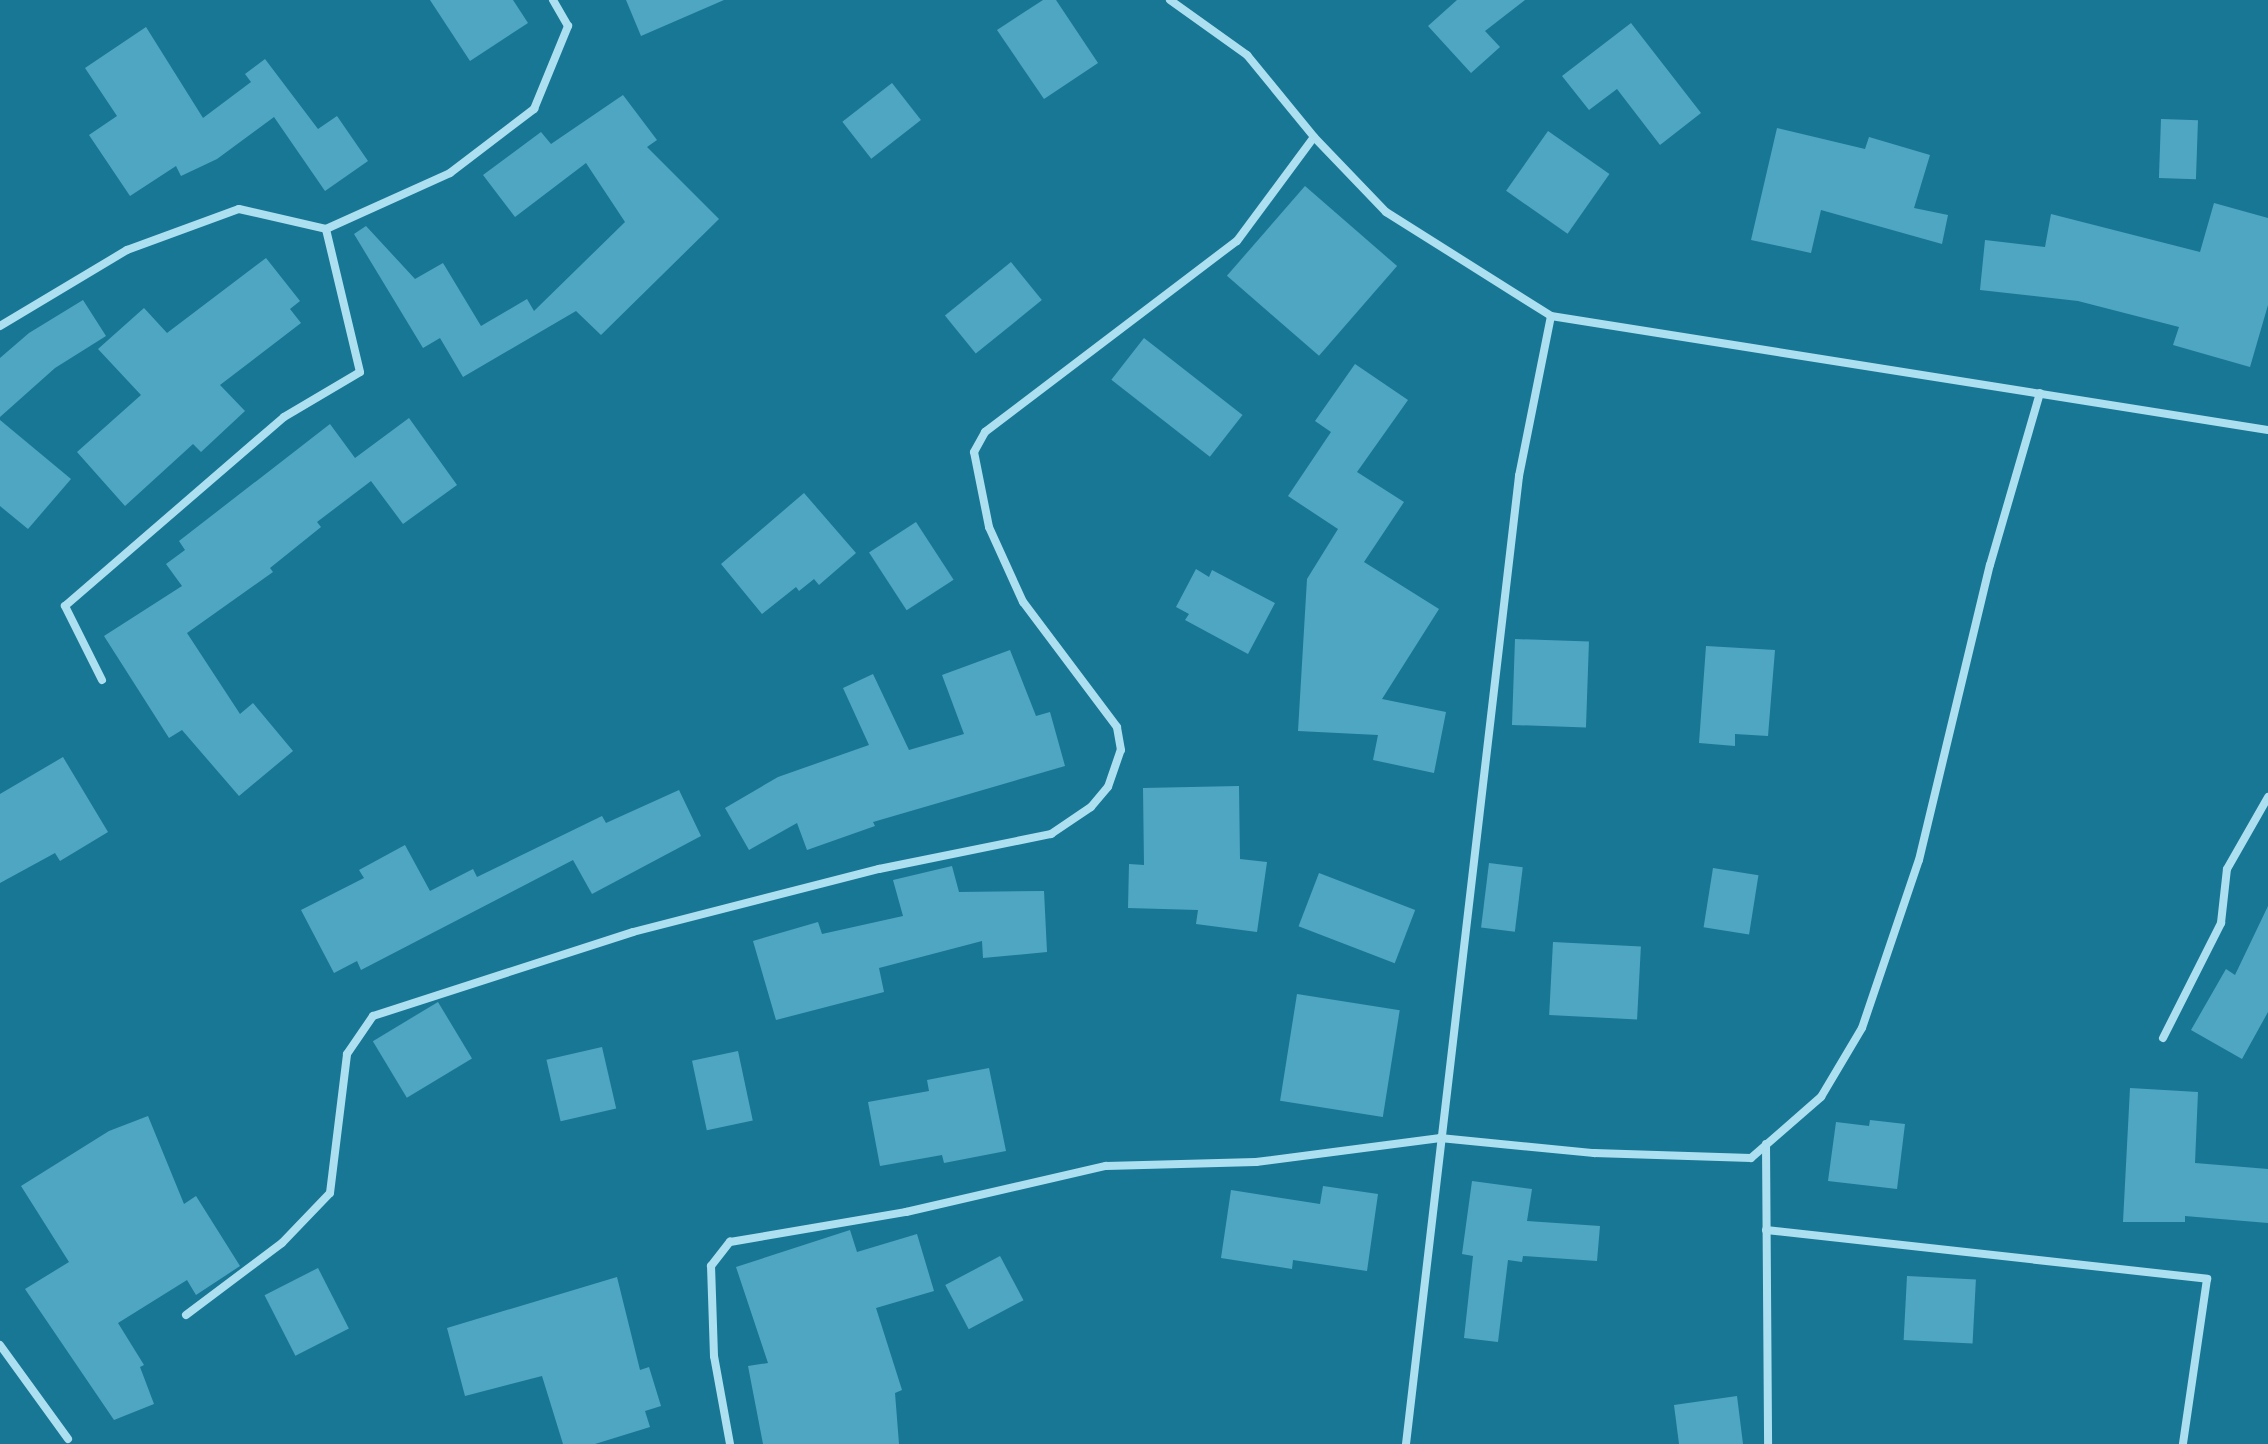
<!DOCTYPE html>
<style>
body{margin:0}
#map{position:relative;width:2268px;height:1444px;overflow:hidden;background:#197796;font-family:"Noto Sans",sans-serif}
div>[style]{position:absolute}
.building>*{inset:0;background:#4fa6c2;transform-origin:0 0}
.street>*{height:8px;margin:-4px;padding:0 4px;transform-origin:4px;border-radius:4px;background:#ace0f0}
span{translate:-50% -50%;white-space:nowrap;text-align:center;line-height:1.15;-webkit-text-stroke:8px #197796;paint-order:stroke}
</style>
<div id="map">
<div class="building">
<div style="clip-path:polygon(430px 0,513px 0,528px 23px,470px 61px)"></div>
<div style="clip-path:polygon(626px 0,724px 0,641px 36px)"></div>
<div style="clip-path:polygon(1043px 0,1056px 0,1098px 63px,1044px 99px,997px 30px)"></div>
<div style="clip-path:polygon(1457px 0,1525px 0,1485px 31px,1500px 47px,1471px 73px,1428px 26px)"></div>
<div style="clip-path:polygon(1631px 23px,1701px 113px,1660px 145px,1617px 89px,1589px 110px,1562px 76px)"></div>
<div style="clip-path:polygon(146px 27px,203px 118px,251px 82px,245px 74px,265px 59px,318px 129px,337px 116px,368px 161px,325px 191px,274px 117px,217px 159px,181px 176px,176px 166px,130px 196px,89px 135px,117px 116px,85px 68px)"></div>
<div style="left:892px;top:83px;width:47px;height:63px;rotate:52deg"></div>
<div style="clip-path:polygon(623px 95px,657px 140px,647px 147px,719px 219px,601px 335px,576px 311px,463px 377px,440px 338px,423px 348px,354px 234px,366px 226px,415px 279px,443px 263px,481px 326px,527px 299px,534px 311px,625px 222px,586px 163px,515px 217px,483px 175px,541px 132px,551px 144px)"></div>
<div style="left:2161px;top:119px;width:37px;height:59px;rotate:2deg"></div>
<div style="clip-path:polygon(1777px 128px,1865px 149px,1869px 137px,1930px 155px,1914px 208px,1948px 215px,1942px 244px,1821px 210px,1811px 253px,1751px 240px)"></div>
<div style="left:1548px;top:131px;width:75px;height:73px;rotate:35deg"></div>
<div style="left:1305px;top:186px;width:122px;height:119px;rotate:41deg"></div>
<div style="clip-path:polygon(2214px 203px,2268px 218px,2268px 305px,2250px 367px,2173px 345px,2179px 327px,2078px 301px,1980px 290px,1985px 240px,2045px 247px,2051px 214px,2200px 252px)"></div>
<div style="clip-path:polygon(266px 258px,300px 301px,290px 309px,301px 323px,220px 385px,245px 411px,201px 452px,193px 444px,125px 506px,77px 452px,141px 395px,98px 349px,144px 308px,167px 333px)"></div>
<div style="left:1011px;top:262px;width:49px;height:85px;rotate:51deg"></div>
<div style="clip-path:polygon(83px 300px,106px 336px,55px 368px,0 417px,0 358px,29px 333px)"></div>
<div style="left:1144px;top:338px;width:125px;height:53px;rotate:38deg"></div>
<div style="clip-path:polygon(1355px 364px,1408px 400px,1357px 472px,1404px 502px,1364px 562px,1439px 609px,1382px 699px,1446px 712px,1434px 773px,1373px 760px,1378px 735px,1298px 731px,1307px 579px,1338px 529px,1288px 496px,1331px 432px,1315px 421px)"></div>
<div style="clip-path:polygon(409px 418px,457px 485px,403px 524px,371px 481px,317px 522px,321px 527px,270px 568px,273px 572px,187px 633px,240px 714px,253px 703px,293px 751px,239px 796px,182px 730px,169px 738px,104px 636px,182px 586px,166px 564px,185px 550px,179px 541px,330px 424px,355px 458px)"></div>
<div style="clip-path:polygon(0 420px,71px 479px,28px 529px,0 506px)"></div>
<div style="clip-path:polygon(804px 493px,856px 553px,819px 585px,814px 579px,799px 591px,796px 587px,762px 614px,721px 564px)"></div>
<div style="left:916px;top:522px;width:69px;height:56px;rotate:57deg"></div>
<div style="clip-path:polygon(1196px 569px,1209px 577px,1212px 570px,1275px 603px,1248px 654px,1185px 620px,1189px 614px,1176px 607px)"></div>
<div style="left:1515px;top:639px;width:74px;height:86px;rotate:2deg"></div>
<div style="clip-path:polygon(1706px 646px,1775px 650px,1768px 736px,1735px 734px,1735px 746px,1699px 743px)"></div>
<div style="clip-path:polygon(1010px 650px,1036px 716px,1050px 712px,1065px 766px,873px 822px,875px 826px,807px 850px,797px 823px,749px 850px,725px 808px,778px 777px,869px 745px,843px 688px,873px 674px,909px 750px,964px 734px,942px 675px)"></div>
<div style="clip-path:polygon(63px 757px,108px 832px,60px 861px,55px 853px,0 883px,0 794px)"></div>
<div style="clip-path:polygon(1239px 786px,1240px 859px,1267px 862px,1257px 932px,1196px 924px,1198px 910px,1128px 908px,1129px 864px,1144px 865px,1143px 788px)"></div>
<div style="clip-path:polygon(679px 790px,701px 836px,592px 894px,573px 860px,361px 970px,357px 961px,334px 973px,301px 910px,364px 878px,359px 870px,405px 845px,430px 891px,473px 869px,477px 877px,602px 816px,606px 823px)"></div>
<div style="left:1489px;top:863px;width:34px;height:65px;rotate:7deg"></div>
<div style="clip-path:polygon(952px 866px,959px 892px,1044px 891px,1047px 952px,983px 958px,982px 941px,879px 968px,884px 992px,776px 1020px,753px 941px,818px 922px,822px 934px,903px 916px,893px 880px)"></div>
<div style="left:1713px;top:868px;width:46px;height:60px;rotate:9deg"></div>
<div style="left:1319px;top:873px;width:103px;height:57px;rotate:21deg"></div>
<div style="clip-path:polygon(2268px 906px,2268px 1012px,2242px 1059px,2191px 1030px,2226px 969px,2235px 975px)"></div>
<div style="left:1553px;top:942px;width:88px;height:73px;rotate:3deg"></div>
<div style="left:1297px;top:994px;width:104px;height:108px;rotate:9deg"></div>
<div style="left:438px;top:1002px;width:66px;height:76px;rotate:59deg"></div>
<div style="left:602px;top:1047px;width:63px;height:57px;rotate:77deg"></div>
<div style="left:738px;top:1051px;width:71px;height:47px;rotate:78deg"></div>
<div style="clip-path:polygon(989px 1068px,1006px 1151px,944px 1163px,942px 1155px,880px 1166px,868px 1102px,929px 1091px,927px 1080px)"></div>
<div style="clip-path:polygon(2130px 1088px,2198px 1092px,2195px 1163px,2268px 1169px,2268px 1223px,2185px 1216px,2185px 1222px,2123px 1222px)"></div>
<div style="clip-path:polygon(148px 1116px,184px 1204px,196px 1196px,240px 1266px,196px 1295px,187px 1280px,118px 1323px,144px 1365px,140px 1367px,154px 1404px,114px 1420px,25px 1289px,69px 1262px,21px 1186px,109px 1131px)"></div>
<div style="clip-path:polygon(1870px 1120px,1905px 1124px,1897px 1189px,1828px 1181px,1836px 1122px,1869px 1126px)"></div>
<div style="clip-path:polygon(1472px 1181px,1532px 1189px,1527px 1221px,1600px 1226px,1597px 1261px,1523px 1256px,1522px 1262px,1508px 1260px,1498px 1342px,1464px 1338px,1473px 1256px,1462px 1254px)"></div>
<div style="clip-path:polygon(1323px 1186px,1378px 1194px,1367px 1271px,1293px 1260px,1292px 1269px,1221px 1258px,1231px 1190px,1320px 1204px)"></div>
<div style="clip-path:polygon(850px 1230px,857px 1252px,917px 1234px,934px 1291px,876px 1308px,902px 1390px,895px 1393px,899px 1444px,763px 1444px,748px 1366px,768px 1363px,736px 1267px)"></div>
<div style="left:1000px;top:1256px;width:50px;height:62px;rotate:62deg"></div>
<div style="left:318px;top:1268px;width:68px;height:60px;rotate:63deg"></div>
<div style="left:1907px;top:1276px;width:69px;height:64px;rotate:3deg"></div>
<div style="clip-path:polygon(617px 1277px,640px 1370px,649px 1367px,661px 1406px,645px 1411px,650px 1427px,595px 1444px,563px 1444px,542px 1376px,465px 1396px,447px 1328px)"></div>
<div style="clip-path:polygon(1737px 1396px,1743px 1444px,1679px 1444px,1674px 1405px)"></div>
</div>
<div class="street">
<div style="left:1170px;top:0;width:95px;rotate:35.5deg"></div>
<div style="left:1247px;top:55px;width:106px;rotate:50.7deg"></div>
<div style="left:1314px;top:137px;width:104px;rotate:46.2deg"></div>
<div style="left:1386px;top:212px;width:195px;rotate:32.2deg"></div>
<div style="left:1551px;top:316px;width:726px;rotate:9.03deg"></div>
<div style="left:0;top:326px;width:148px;rotate:-30.9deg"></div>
<div style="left:127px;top:250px;width:119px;rotate:-20.1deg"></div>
<div style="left:239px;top:209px;width:89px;rotate:12.9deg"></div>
<div style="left:326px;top:229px;width:136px;rotate:-24.3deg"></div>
<div style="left:450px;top:173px;width:106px;rotate:-37.3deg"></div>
<div style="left:534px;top:109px;width:90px;rotate:-67.7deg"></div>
<div style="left:568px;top:26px;width:30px;rotate:-120deg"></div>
<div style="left:102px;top:680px;width:83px;rotate:-116.6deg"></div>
<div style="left:65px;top:606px;width:289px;rotate:-40.8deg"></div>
<div style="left:284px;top:417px;width:88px;rotate:-30.6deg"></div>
<div style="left:360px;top:372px;width:147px;rotate:-103.4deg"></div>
<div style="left:2163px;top:1038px;width:129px;rotate:-63.2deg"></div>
<div style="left:2221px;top:923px;width:54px;rotate:-83.7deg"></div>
<div style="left:2227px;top:869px;width:83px;rotate:-60.3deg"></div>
<div style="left:1766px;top:1144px;width:300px;rotate:89.6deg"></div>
<div style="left:1766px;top:1230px;width:444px;rotate:6.3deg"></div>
<div style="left:2207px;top:1279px;width:167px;rotate:98.3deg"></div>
<div style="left:186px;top:1315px;width:120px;rotate:-36.9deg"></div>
<div style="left:282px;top:1243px;width:69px;rotate:-46.2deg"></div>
<div style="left:330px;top:1193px;width:140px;rotate:-83deg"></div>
<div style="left:347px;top:1054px;width:46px;rotate:-55.6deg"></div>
<div style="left:373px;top:1016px;width:273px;rotate:-17.9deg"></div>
<div style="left:633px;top:932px;width:254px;rotate:-14.4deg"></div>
<div style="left:879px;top:869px;width:176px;rotate:-11.5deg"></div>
<div style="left:1051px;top:834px;width:48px;rotate:-34deg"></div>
<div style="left:1091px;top:807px;width:26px;rotate:-50deg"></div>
<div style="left:1108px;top:787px;width:39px;rotate:-71deg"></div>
<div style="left:1121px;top:750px;width:23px;rotate:-100deg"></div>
<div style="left:1117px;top:727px;width:156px;rotate:-126.9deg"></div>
<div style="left:1023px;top:602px;width:82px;rotate:-114.4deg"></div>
<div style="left:989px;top:527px;width:76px;rotate:-101.3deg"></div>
<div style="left:974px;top:452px;width:23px;rotate:-61deg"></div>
<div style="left:985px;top:432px;width:316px;rotate:-37.2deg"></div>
<div style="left:1237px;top:241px;width:129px;rotate:-53.5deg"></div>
<div style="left:0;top:1345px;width:116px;rotate:54.1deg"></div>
<div style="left:730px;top:1444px;width:89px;rotate:-100.3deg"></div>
<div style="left:714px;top:1356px;width:90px;rotate:-91.9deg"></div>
<div style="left:711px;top:1266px;width:31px;rotate:-52deg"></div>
<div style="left:730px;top:1242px;width:179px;rotate:-9.7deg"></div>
<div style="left:906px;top:1212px;width:205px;rotate:-13deg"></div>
<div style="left:1106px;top:1166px;width:150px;rotate:-1.5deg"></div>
<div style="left:1256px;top:1162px;width:186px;rotate:-7.4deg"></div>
<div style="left:1440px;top:1138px;width:155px;rotate:5.6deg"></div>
<div style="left:1594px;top:1153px;width:157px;rotate:1.8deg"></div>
<div style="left:1751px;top:1158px;width:93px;rotate:-41.1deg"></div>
<div style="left:1821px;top:1097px;width:80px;rotate:-59.3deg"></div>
<div style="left:1862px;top:1028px;width:177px;rotate:-71.3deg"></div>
<div style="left:1919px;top:860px;width:303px;rotate:-76.5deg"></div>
<div style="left:1990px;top:565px;width:179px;rotate:-73.8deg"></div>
<div style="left:1406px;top:1444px;width:975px;rotate:-83.34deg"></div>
<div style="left:1519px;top:476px;width:163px;rotate:-78.7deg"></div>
</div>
</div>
